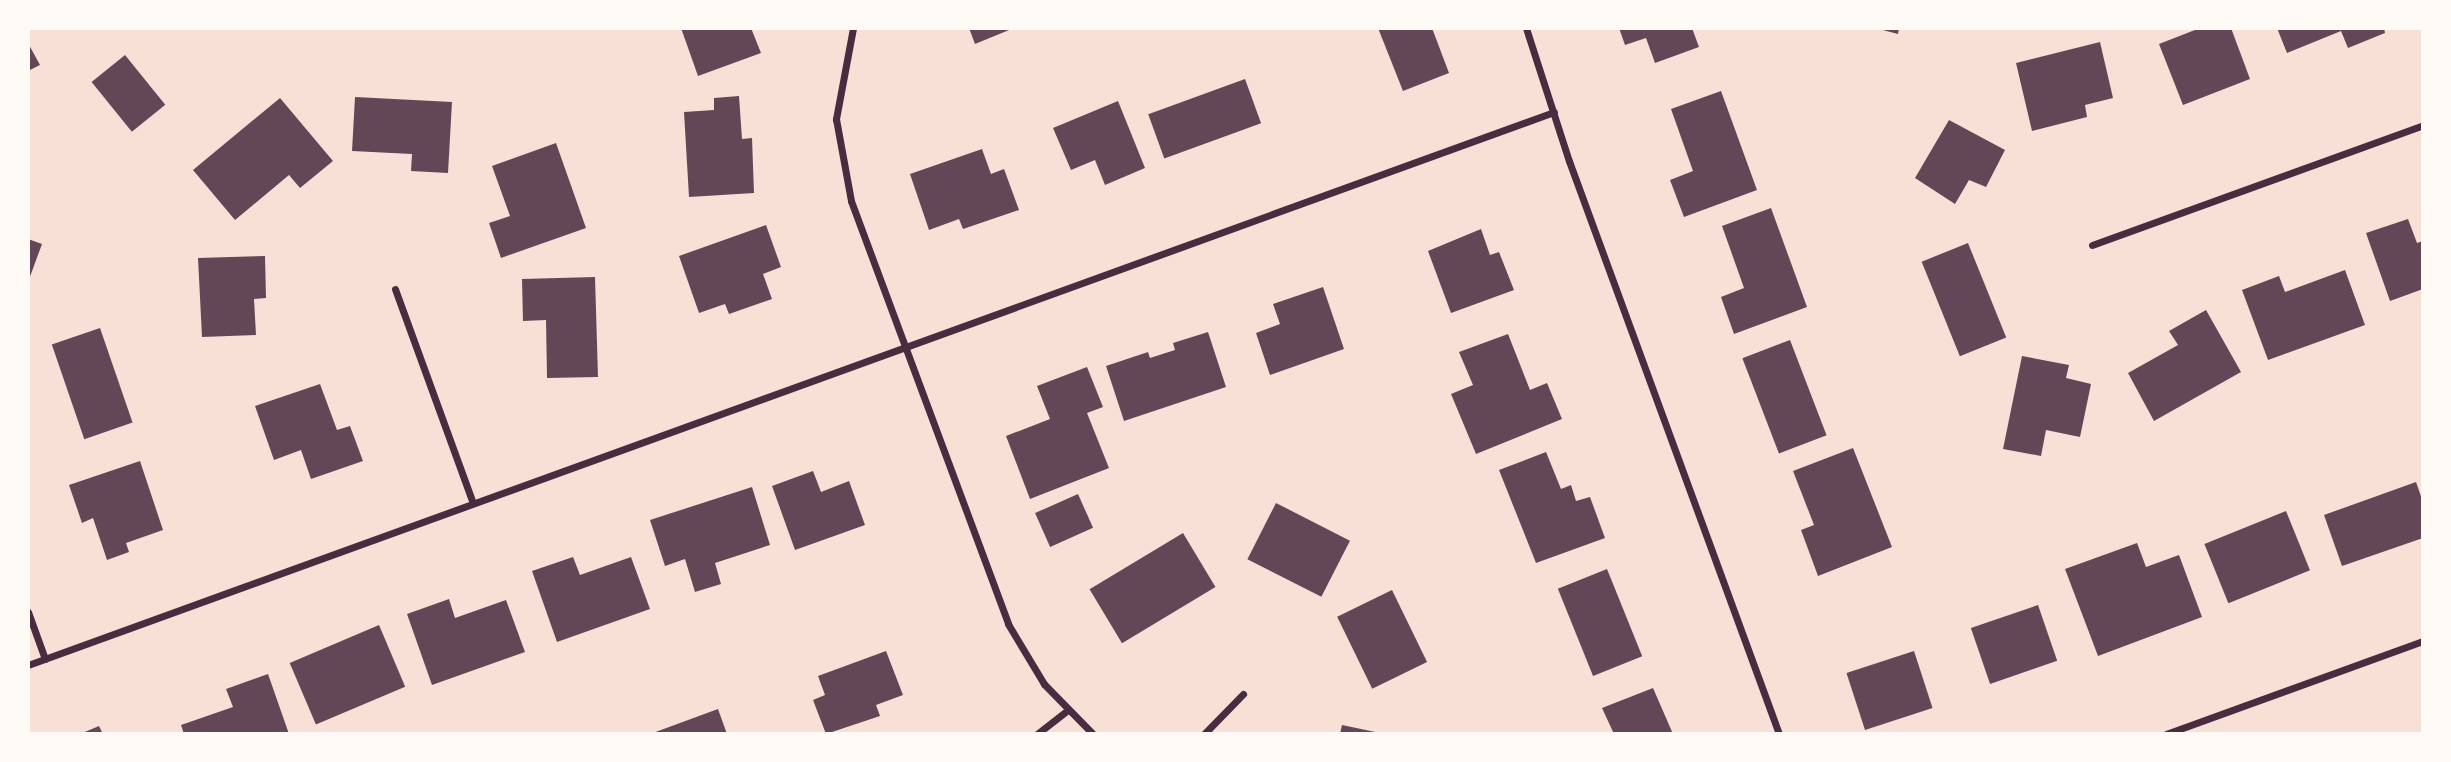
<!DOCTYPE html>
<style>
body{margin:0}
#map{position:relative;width:2451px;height:762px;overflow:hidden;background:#f7e1d7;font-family:Spectral,serif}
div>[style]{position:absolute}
.building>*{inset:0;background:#644757;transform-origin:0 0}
.minor>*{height:7px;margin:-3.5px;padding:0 3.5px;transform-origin:3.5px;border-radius:3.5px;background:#4a2c40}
span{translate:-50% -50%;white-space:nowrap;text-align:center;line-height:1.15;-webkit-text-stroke:7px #fffaf5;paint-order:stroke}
.frame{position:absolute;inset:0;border:30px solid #fffaf5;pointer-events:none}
</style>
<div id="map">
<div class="building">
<div style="clip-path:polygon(681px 28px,751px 28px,761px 53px,698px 76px)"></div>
<div style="clip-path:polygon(969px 28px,1014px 28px,975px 44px)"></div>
<div style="clip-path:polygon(1378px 28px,1432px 28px,1449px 73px,1403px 91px)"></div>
<div style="clip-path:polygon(1619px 28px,1692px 28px,1699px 47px,1655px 63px,1646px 38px,1625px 45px)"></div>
<div style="clip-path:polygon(1875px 28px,1899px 28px,1898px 34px)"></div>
<div style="clip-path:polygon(2200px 28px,2231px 28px,2250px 79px,2183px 105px,2159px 44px)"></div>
<div style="clip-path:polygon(2277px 28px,2384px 28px,2385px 33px,2348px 48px,2341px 31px,2287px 53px)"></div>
<div style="clip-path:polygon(2100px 42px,2113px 98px,2085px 105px,2087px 117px,2032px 131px,2016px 63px)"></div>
<div style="clip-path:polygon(28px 43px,40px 65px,28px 71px)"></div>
<div style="left:125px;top:55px;width:64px;height:43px;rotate:51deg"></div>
<div style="left:1245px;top:79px;width:47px;height:103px;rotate:70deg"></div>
<div style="clip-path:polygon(1721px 91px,1757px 190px,1684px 217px,1670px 180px,1693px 171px,1671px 109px)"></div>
<div style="clip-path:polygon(739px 96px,742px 139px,752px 138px,754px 193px,689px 197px,684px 112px,714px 110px,714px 98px)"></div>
<div style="clip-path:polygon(355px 97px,452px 102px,448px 173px,411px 171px,412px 154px,352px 151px)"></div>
<div style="clip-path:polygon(280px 98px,333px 161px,300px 188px,289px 175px,235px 220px,193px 170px)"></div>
<div style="clip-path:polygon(1118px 101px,1145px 168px,1105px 185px,1095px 160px,1071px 170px,1053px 128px)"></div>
<div style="clip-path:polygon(1949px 120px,2005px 150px,1986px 187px,1969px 180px,1955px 204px,1915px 178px)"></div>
<div style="clip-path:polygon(556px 143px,586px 228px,501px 258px,489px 223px,510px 216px,492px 166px)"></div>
<div style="clip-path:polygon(982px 149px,991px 174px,1004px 169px,1019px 210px,963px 229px,959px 219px,929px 230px,910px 174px)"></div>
<div style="clip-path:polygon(1771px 208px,1807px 307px,1734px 334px,1721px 297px,1744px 288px,1722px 226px)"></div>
<div style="clip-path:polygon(2408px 219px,2417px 243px,2423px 241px,2423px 289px,2390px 301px,2366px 233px)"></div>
<div style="clip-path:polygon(766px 225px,781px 267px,763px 274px,772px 299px,729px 314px,725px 304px,699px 313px,679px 256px)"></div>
<div style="clip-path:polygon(1481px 229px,1490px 255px,1499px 252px,1514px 290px,1451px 313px,1428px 251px)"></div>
<div style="clip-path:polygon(28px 239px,42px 244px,28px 282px)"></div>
<div style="left:1968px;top:243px;width:102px;height:50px;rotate:68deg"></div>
<div style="clip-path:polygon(265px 256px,266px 298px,254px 299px,256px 335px,202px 337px,198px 258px)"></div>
<div style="clip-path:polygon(2345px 270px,2365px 325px,2268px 360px,2242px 290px,2279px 276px,2285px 292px)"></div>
<div style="clip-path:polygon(595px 277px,598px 377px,547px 378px,546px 320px,523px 321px,522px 279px)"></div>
<div style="clip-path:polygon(1323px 287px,1344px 349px,1270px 375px,1256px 333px,1280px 324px,1273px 304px)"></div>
<div style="clip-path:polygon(2206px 310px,2241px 372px,2154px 421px,2128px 373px,2178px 345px,2169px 331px)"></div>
<div style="left:100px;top:328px;width:100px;height:51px;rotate:71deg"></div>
<div style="clip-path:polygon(1208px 332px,1226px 387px,1124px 421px,1106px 366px,1148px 352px,1150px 358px,1175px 350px,1173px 343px)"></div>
<div style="clip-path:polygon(1508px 334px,1530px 390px,1547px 383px,1562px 419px,1476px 454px,1451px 394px,1473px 385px,1459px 352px)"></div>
<div style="left:1790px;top:340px;width:102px;height:51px;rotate:69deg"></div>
<div style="clip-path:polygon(2022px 356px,2069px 365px,2066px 378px,2091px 384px,2080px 437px,2046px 430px,2041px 456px,2003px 449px)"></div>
<div style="clip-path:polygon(1087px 367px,1103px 407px,1087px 413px,1109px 468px,1030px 499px,1006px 436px,1050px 419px,1037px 386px)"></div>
<div style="clip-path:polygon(320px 384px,337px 430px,350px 426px,363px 461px,311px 479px,301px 450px,274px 460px,255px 406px)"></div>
<div style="clip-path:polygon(1853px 448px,1892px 547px,1818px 576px,1801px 530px,1814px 525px,1793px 471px)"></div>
<div style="clip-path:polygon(1546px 452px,1561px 489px,1571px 485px,1576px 501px,1590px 497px,1605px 538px,1536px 563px,1499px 470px)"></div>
<div style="clip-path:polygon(140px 461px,163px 530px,126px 543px,129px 552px,107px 560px,93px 518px,82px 523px,69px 485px)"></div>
<div style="clip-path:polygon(813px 471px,821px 492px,849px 481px,865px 525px,795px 550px,772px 486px)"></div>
<div style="clip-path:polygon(2416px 482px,2423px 502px,2423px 538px,2342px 566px,2324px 515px)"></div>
<div style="clip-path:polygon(752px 487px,770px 545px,715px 563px,721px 584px,695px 592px,685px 559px,665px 566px,650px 520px)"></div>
<div style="left:1078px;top:494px;width:37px;height:47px;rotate:66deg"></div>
<div style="left:1276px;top:503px;width:83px;height:63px;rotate:27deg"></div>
<div style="left:2286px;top:511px;width:64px;height:88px;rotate:68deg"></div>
<div style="left:1183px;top:533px;width:63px;height:109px;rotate:59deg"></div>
<div style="clip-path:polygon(2137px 543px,2146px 567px,2179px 555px,2202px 617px,2098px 656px,2065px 569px)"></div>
<div style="clip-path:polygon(573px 557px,580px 575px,631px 557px,650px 609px,557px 642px,532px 571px)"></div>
<div style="left:1607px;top:569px;width:94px;height:53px;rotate:68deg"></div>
<div style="left:1392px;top:590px;width:80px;height:61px;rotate:64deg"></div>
<div style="clip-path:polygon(449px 599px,455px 618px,506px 600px,525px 652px,432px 685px,407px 614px)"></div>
<div style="left:2038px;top:605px;width:59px;height:71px;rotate:71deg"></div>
<div style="left:379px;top:625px;width:67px;height:97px;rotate:67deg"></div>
<div style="clip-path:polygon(886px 651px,903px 695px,876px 705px,880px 716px,826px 734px,813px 700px,825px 695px,818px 676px)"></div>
<div style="left:1914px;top:651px;width:60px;height:71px;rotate:72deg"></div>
<div style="clip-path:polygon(268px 674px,289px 734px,184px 734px,181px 725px,233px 707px,226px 689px)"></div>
<div style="clip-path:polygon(1653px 688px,1673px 734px,1614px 734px,1602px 708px)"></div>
<div style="clip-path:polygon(718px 709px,727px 734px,650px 734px)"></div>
<div style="clip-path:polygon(1342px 725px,1380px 733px,1379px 734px,1340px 734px)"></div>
<div style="clip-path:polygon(99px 726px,103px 734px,80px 734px)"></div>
</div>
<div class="minor">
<div style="left:853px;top:28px;width:93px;rotate:100.6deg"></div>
<div style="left:836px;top:119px;width:83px;rotate:79.6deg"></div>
<div style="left:851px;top:201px;width:451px;rotate:69.6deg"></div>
<div style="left:1008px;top:624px;width:70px;rotate:59deg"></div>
<div style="left:1044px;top:684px;width:70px;rotate:45.6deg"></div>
<div style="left:1526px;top:28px;width:140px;rotate:72.1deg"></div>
<div style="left:1569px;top:161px;width:610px;rotate:69.87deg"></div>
<div style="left:2092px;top:245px;width:352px;rotate:-19.9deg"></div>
<div style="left:395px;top:289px;width:228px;rotate:70deg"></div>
<div style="left:28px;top:612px;width:50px;rotate:70.1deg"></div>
<div style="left:28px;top:665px;width:1623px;rotate:-19.92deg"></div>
<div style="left:1037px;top:734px;width:37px;rotate:-38deg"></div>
<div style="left:1204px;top:734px;width:56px;rotate:-45.7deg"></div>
<div style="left:2166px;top:734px;width:273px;rotate:-19.9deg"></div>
</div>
<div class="frame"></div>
</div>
